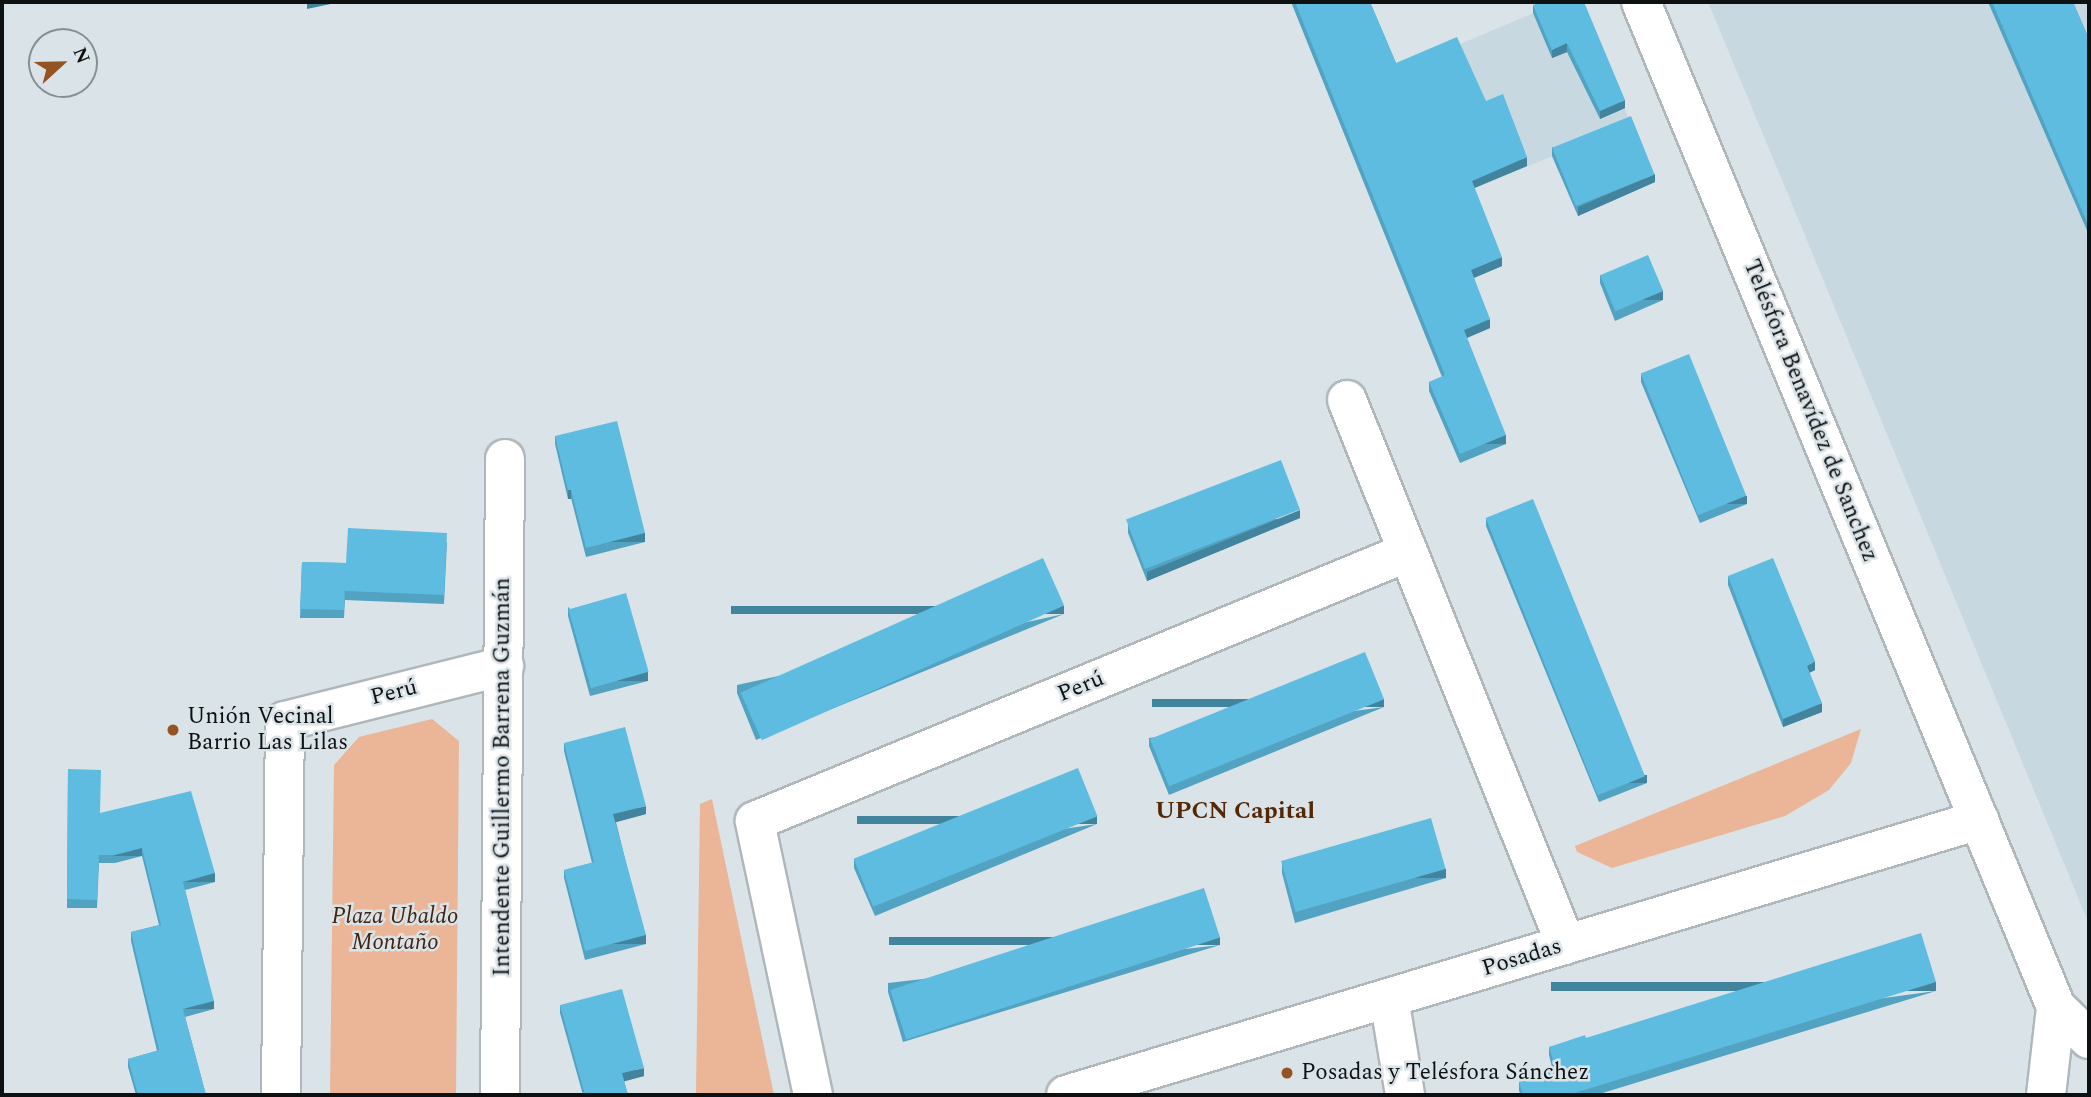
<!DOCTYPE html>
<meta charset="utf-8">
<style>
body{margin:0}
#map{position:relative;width:2091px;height:1097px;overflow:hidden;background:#dae3e7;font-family:Spectral,serif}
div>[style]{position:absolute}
.built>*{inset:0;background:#c7d8e0}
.green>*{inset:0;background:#eab697}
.roads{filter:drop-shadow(2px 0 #afb7bb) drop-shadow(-2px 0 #afb7bb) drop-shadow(0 2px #afb7bb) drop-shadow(0 -2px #afb7bb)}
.minor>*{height:38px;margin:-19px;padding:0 19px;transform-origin:19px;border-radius:19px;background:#fff}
.wall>*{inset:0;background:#52a2c2}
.shaded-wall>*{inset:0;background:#42849e;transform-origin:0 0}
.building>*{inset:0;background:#5fbce1;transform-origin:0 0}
.dots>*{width:19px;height:19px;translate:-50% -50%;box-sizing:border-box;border:4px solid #dae3e7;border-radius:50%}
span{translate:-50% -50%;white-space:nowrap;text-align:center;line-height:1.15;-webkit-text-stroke:5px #dae3e7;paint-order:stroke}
.street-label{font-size:23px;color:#0e1112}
.poi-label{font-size:23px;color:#0e1112}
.left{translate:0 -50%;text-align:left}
.park-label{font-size:23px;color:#402411;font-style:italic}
.neighbourhood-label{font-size:24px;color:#542705;font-weight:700}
.frame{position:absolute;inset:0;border:4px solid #0e1112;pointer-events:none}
.north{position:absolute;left:28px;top:28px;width:70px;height:70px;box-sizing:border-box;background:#dae3e7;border:2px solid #888f92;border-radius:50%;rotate:68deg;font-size:19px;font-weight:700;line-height:28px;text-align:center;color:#0e1112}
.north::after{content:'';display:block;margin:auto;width:24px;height:32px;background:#955223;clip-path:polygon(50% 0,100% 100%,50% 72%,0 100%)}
</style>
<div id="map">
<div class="built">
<div style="clip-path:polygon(1560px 2px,1602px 54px,1631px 124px,1382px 226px,1330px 99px)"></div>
<div style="clip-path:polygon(1708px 2px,2089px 2px,2089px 924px,1792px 204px)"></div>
</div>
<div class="green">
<div style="clip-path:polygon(432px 719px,459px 741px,456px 1095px,330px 1095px,334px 765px,359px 737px)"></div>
<div style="clip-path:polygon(1861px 729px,1851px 763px,1829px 790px,1785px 816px,1612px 868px,1577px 852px,1575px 846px)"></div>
<div style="clip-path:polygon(712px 799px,774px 1095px,696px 1095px,700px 804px)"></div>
</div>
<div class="roads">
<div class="minor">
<div style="left:1641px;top:2px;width:1087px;rotate:67.56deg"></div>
<div style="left:2056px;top:1007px;width:46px;rotate:44.1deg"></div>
<div style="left:1347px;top:400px;width:587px;rotate:68.11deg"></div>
<div style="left:1389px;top:998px;width:98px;rotate:80.6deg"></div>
<div style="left:281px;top:1095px;width:374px;rotate:-89.4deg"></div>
<div style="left:285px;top:721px;width:226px;rotate:-14.1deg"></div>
<div style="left:500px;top:1095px;width:636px;rotate:-89.55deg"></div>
<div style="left:813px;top:1095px;width:280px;rotate:-102deg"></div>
<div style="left:755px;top:821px;width:706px;rotate:-22.39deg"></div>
<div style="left:1066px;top:1095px;width:954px;rotate:-16.76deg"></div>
<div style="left:2046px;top:1095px;width:89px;rotate:-83.5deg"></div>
</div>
</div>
<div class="wall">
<div style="clip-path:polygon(1291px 2px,1370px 2px,1396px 63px,1486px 101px,1527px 166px,1474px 188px,1502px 266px,1474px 278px,1490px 328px,1467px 338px,1506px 444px,1460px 463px,1429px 391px,1429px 382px,1442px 377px)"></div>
<div style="clip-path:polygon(1988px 2px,2073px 2px,2089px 39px,2089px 235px)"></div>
<div style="clip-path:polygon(1533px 5px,1625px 108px,1600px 119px,1567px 52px,1552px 58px,1533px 13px)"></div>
<div style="clip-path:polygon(1552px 147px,1655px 182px,1578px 216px,1552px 156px)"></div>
<div style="clip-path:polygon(1600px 275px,1663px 300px,1615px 321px,1600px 283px)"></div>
<div style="clip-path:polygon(1641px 374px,1747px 504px,1700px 523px,1641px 382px)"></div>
<div style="clip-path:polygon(555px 436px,645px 542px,586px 557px,571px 498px,568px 499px,555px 444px)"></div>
<div style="clip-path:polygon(1300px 518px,1147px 581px,1128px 533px,1128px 525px)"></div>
<div style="clip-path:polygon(1486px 518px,1647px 783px,1599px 802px,1486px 526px)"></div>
<div style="clip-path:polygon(447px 542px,444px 604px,345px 600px,345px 599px,344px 618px,300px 618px,302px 562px,346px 563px)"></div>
<div style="clip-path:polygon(1728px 576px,1815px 670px,1809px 673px,1822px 712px,1783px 727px,1728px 585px)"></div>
<div style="clip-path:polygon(568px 607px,648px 681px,590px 696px,568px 616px)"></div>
<div style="clip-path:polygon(1064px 614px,756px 740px,737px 693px,737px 685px)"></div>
<div style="clip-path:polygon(1384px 707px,1169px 795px,1149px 746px,1149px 738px)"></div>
<div style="clip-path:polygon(564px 743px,646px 814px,616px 822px,646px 944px,585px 960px,564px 878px,564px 870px,592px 863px,564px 751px)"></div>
<div style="clip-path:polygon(68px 769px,100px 813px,215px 882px,185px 890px,214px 1009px,185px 1017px,206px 1095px,136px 1095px,128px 1067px,128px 1059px,157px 1051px,131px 941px,131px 932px,159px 925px,142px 856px,115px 863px,99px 863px,97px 908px,67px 908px)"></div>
<div style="clip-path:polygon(1097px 824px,875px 916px,854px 868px,854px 860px)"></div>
<div style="clip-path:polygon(1282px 865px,1446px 878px,1295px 923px,1282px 873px)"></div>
<div style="clip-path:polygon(1220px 945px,903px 1042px,888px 992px,888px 983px)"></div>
<div style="clip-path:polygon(1936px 991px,1596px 1095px,1520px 1095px,1519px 1090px,1519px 1082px,1553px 1071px,1549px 1055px,1549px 1047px,1586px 1038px)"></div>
<div style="clip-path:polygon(560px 1005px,644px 1076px,624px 1081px,628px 1095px,583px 1095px,560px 1013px)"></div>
</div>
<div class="shaded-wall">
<div style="clip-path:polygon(307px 2px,340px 2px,307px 9px)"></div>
<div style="clip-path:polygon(1567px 43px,1567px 52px,1552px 58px,1552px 50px)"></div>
<div style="clip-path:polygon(1625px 100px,1625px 108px,1600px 119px,1600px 111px)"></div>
<div style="clip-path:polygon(1527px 157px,1527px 166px,1472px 189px,1472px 181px)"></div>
<div style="clip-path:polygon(1655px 174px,1655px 182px,1578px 216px,1578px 207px)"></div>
<div style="clip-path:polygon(1502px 257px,1502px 266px,1471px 279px,1471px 270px)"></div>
<div style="left:1663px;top:291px;width:9px;height:52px;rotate:90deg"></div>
<div style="clip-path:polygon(1490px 319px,1490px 328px,1464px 339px,1464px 330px)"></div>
<div style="left:1506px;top:435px;width:9px;height:50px;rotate:90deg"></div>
<div style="left:568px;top:490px;width:3px;height:9px"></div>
<div style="left:1747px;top:496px;width:8px;height:51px;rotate:90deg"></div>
<div style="clip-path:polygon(1300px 510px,1300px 518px,1147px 581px,1147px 572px)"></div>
<div style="left:645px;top:533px;width:9px;height:61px;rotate:90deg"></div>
<div style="left:1064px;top:606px;width:8px;height:333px;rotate:90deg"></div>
<div style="clip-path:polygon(1815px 661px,1815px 670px,1807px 674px,1807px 666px)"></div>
<div style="left:648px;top:672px;width:9px;height:60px;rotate:90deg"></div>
<div style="left:1384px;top:699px;width:8px;height:232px;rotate:90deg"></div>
<div style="clip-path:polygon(1822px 703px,1822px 712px,1783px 727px,1783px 719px)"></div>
<div style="left:1647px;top:775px;width:8px;height:52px;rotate:90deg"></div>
<div style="clip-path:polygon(646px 806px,646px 814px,613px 823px,613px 814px)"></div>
<div style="left:1097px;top:816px;width:8px;height:240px;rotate:90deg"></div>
<div style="left:142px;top:848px;width:8px;height:28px;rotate:90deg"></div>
<div style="left:1446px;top:869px;width:9px;height:158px;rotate:90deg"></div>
<div style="left:215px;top:873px;width:9px;height:33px;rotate:90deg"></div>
<div style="left:646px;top:935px;width:9px;height:63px;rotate:90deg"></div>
<div style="left:1220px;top:937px;width:8px;height:331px;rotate:90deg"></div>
<div style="left:1936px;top:982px;width:9px;height:385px;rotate:90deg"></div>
<div style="left:214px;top:1001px;width:8px;height:32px;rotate:90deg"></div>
<div style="clip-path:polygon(644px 1068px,644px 1076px,622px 1082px,622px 1073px)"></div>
</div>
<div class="building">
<div style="clip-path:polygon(1295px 2px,1370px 2px,1396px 63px,1457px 37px,1486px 101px,1503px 94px,1527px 157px,1472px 181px,1502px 257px,1471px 270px,1490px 319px,1464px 330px,1506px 435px,1460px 454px,1429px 382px,1445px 375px)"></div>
<div style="clip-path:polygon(1540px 2px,1584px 2px,1625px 100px,1600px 111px,1567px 43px,1552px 50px,1533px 5px)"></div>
<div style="clip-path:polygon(1992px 2px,2073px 2px,2089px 39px,2089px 227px)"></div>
<div style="left:1631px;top:116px;width:63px;height:85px;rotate:68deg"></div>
<div style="left:1648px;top:255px;width:39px;height:52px;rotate:67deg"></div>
<div style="left:1689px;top:354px;width:153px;height:52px;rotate:68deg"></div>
<div style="clip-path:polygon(617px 421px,645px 533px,586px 548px,571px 490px,568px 490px,555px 436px)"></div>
<div style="left:1281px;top:460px;width:53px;height:166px;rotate:69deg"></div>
<div style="left:1533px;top:499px;width:299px;height:51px;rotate:68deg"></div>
<div style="clip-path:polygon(348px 528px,447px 533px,444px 595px,345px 591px,345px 586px,344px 610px,300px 609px,302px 562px,346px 563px)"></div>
<div style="left:1043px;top:558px;width:52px;height:331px;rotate:66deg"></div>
<div style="clip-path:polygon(1773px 558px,1815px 661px,1807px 666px,1822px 703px,1783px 719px,1728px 576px)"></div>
<div style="left:626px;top:593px;width:82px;height:60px;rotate:74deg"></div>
<div style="left:1365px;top:652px;width:51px;height:232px;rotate:68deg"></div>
<div style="clip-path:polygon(625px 727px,646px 806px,613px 814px,646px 935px,585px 951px,564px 870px,594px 862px,564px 743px)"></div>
<div style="left:1078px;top:768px;width:52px;height:242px;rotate:68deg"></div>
<div style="clip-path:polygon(68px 769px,101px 770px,100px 813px,191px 791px,215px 873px,183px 882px,214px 1001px,183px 1009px,206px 1095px,138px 1095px,128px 1059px,159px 1050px,131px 932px,161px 925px,142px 848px,115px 855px,99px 855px,97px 900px,67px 899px)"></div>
<div style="left:1431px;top:818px;width:53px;height:156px;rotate:74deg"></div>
<div style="left:1204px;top:888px;width:52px;height:330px;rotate:72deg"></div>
<div style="clip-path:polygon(1921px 933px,1936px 982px,1568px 1095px,1523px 1095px,1519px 1082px,1555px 1070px,1559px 1081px,1549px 1047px,1585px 1035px,1586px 1038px)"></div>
<div style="clip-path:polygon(622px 989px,644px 1068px,622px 1073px,628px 1095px,585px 1095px,560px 1005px)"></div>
</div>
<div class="dots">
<div style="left:173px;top:730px;background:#955223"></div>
<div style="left:1287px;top:1073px;background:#955223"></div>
</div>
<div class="street-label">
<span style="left:1810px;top:411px;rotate:68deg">Telésfora Benavídez de Sanchez</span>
<span style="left:1081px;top:687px;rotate:-22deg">Perú</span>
<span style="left:394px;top:693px;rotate:-14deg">Perú</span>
<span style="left:503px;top:777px;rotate:-90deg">Intendente Guillermo Barrena Guzmán</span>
<span style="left:1522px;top:958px;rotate:-17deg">Posadas</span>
</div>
<div class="poi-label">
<span class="left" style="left:187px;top:730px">Unión Vecinal<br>Barrio Las Lilas</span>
<span class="left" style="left:1301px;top:1073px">Posadas y Telésfora Sánchez</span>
</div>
<div class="park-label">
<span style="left:395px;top:930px">Plaza Ubaldo<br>Montaño</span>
</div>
<div class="neighbourhood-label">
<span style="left:1235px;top:812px">UPCN Capital</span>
</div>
<div class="frame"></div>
<div class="north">N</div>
</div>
